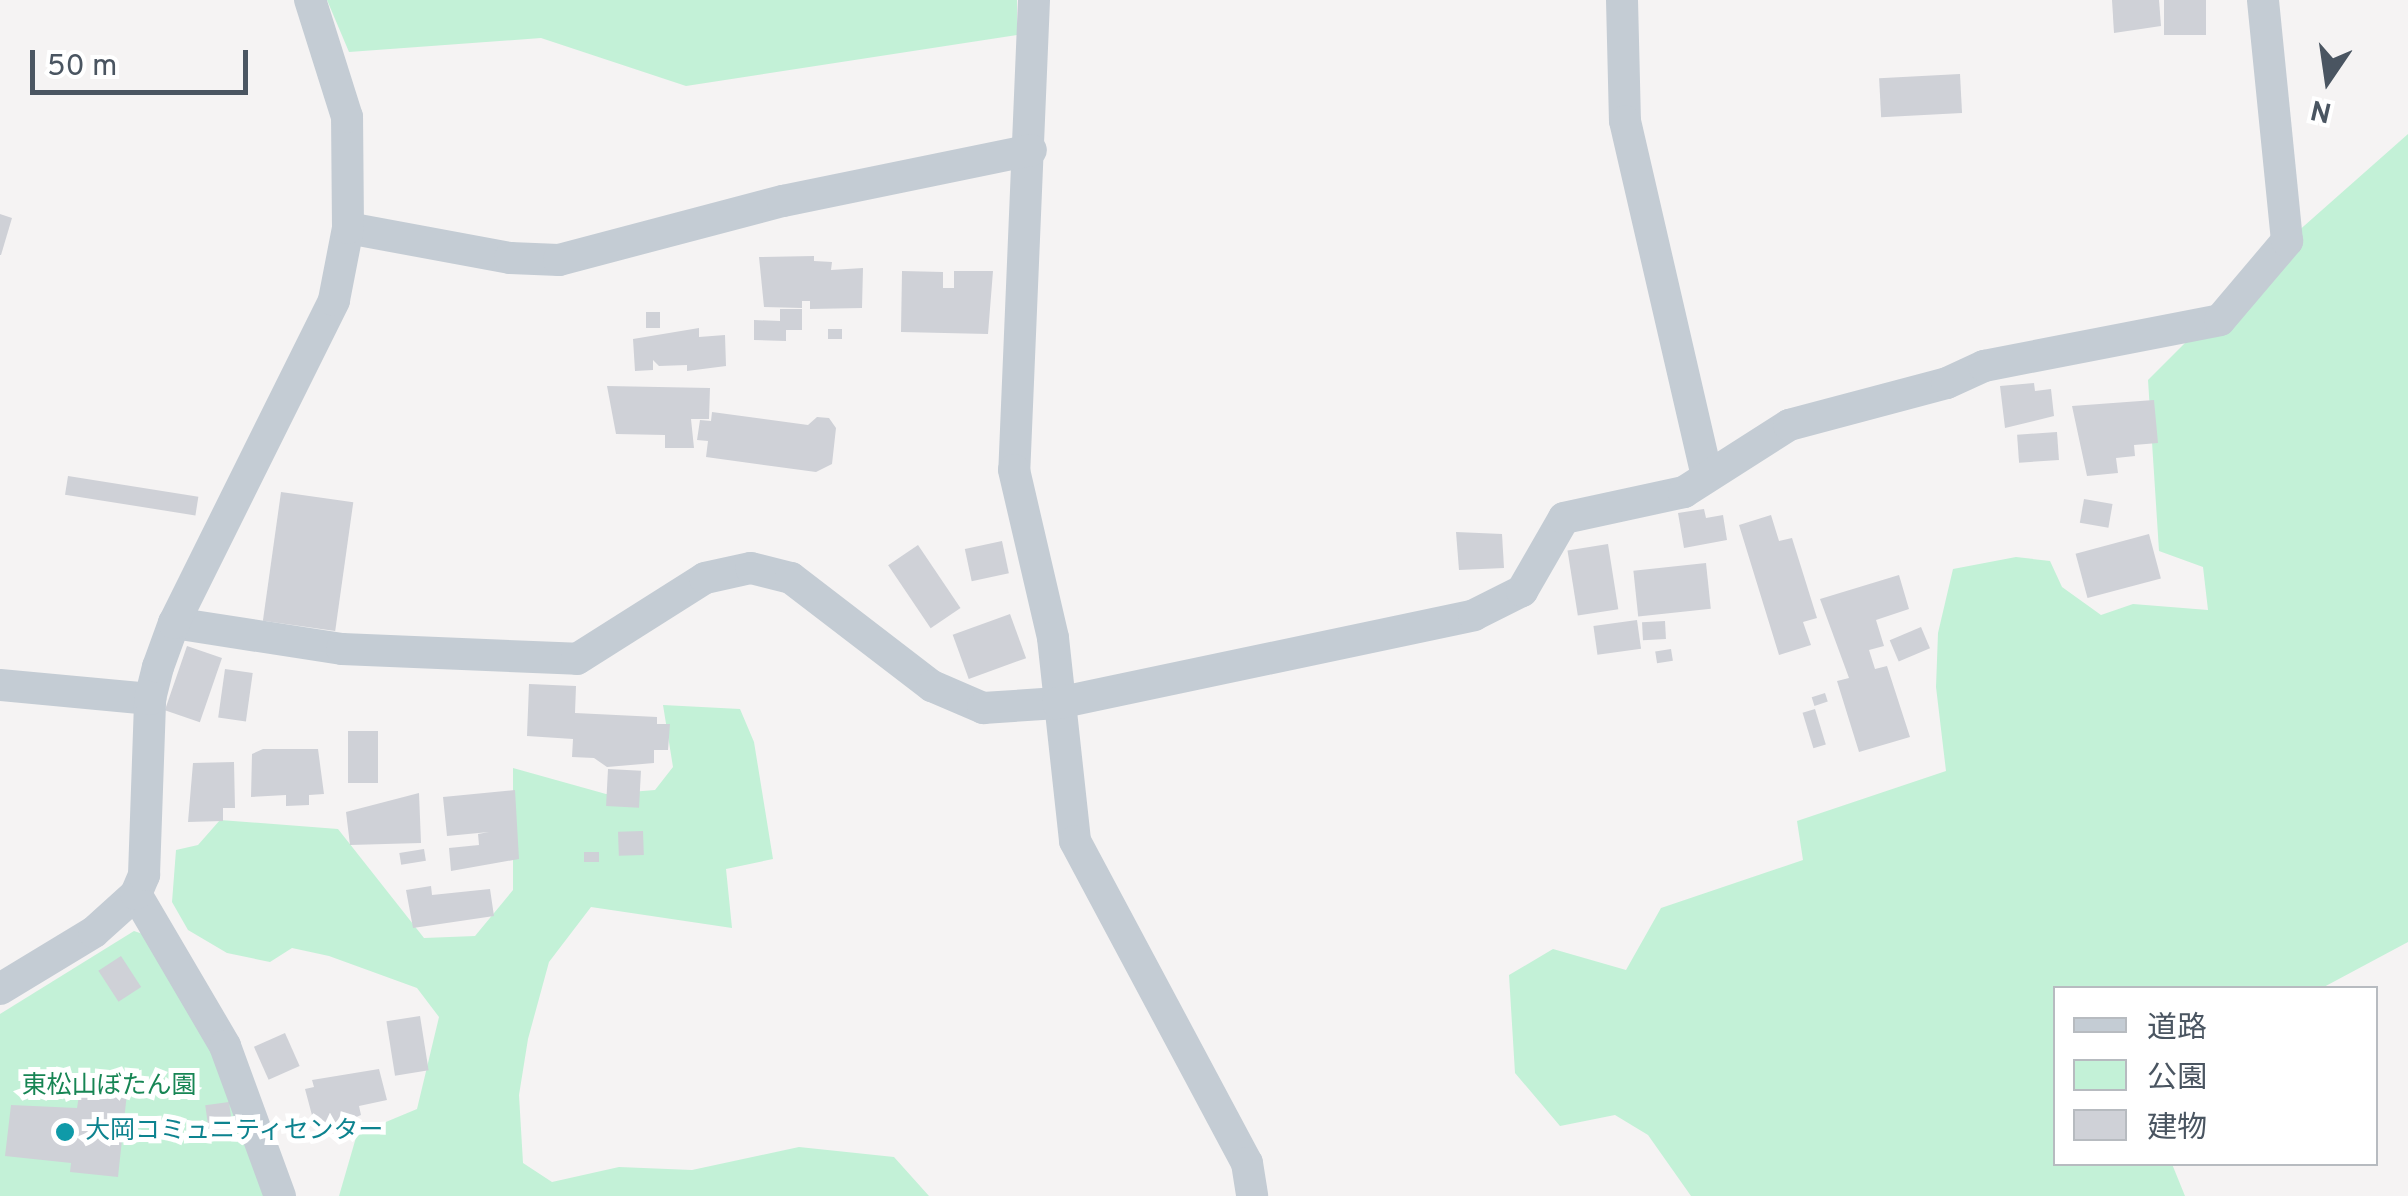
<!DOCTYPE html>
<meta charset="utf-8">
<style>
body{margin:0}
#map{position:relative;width:2408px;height:1196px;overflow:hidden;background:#f5f3f3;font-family:Overpass,"Noto Sans JP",sans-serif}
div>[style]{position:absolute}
.green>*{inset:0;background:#c3f1d7}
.building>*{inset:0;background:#cfd1d7;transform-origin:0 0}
.minor>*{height:32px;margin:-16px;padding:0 16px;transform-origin:16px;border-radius:16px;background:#c4ccd4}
.dots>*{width:28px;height:28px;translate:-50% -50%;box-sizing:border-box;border:5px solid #fff;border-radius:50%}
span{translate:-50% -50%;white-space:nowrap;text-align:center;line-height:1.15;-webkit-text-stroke:10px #fff;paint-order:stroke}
.park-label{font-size:25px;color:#178554}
.culture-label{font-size:25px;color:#0d838f}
.left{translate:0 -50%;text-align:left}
.legend{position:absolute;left:2053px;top:986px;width:325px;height:180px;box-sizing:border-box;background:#fff;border:2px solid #b7bbc0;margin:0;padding:12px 18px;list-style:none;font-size:30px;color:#4a5561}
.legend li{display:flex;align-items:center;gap:20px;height:50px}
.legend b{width:50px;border:2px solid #b7bbc0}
.north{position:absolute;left:2278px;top:30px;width:100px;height:100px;-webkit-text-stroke:8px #fff;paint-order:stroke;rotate:193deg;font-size:28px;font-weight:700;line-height:40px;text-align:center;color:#4a5561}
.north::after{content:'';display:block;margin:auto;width:35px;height:45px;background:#4a5561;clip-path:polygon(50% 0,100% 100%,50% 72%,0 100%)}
.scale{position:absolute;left:30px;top:50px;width:218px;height:45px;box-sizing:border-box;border:5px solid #4a5561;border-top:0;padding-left:12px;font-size:30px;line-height:35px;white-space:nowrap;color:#4a5561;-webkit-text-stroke:8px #fff;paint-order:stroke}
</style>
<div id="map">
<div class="green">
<div style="clip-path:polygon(327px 0,1017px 0,1017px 35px,686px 86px,541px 38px,349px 52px)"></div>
<div style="clip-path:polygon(2408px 134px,2408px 942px,2322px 988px,2056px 988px,2056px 1164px,2172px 1164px,2185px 1196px,1691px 1196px,1648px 1135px,1615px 1115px,1560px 1126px,1515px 1073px,1509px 975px,1553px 949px,1626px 970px,1661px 908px,1803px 860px,1797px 821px,1946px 771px,1936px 687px,1938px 633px,1953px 569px,2016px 557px,2050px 561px,2062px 587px,2101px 615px,2133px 604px,2208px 610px,2203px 567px,2159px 551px,2148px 380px,2287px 241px)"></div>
<div style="clip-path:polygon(663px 705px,740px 709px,754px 742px,773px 859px,726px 869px,732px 928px,591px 907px,549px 962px,528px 1039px,519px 1095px,523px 1163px,552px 1182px,619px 1167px,692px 1170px,799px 1147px,894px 1157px,929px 1196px,339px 1196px,357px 1134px,417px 1109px,439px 1017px,417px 988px,329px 956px,292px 948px,270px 962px,227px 953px,188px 930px,172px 902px,176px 850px,198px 845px,220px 820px,338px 829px,424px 938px,475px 936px,513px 890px,513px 768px,606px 794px,655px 790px,673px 767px)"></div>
<div style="clip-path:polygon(134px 931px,143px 934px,220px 1064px,266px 1196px,0 1196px,0 1014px)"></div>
</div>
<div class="building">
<div style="clip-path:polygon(2112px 0,2159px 0,2161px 26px,2114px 33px)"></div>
<div style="left:2164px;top:0;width:42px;height:35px"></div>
<div style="left:1960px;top:74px;width:39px;height:81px;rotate:87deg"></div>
<div style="clip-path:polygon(0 214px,12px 218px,1px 255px,0 255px)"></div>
<div style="clip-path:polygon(814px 256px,814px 261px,832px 262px,831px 270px,863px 268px,862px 308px,810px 309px,810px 301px,802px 301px,802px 308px,764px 307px,759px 257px)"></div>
<div style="clip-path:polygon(902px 271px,943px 272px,943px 288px,954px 288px,954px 271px,993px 271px,988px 334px,901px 332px)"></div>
<div style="clip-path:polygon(780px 309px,802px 309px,802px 330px,786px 330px,786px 341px,754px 340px,754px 320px,780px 321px)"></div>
<div style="left:646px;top:312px;width:14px;height:16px"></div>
<div style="clip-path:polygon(699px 328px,699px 337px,725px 335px,726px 366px,687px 371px,687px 365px,659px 366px,653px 360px,653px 370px,635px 371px,633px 339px)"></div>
<div style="left:828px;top:329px;width:14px;height:10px"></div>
<div style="clip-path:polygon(2034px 383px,2035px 391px,2051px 389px,2054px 416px,2005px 428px,2000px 386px)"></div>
<div style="clip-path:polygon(607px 386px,710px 388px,709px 419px,691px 419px,694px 448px,665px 448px,665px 435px,616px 434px)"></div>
<div style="clip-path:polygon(2154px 400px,2158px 443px,2134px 445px,2135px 456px,2116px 458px,2118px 473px,2087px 476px,2072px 406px)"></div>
<div style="clip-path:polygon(712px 412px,808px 425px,817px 417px,829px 418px,836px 428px,832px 464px,816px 472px,706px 457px,708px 441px,697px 440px,700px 420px,711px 421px)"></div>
<div style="left:2057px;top:432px;width:28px;height:40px;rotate:86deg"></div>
<div style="left:68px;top:476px;width:132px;height:19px;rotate:9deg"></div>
<div style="left:281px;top:492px;width:73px;height:130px;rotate:8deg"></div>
<div style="left:2084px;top:499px;width:29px;height:24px;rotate:10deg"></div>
<div style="clip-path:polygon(1704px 509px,1706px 518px,1723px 515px,1727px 540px,1684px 548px,1678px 513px)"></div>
<div style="clip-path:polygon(1771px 515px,1779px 541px,1792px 538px,1817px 618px,1803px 622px,1811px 645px,1779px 655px,1739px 525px)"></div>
<div style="clip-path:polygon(1456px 532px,1502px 534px,1504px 568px,1459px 570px)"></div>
<div style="left:2149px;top:534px;width:46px;height:76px;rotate:75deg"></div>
<div style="left:1002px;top:541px;width:33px;height:38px;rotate:78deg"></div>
<div style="left:1608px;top:544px;width:66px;height:41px;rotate:81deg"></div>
<div style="left:918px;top:545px;width:76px;height:36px;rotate:56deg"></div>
<div style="left:1706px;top:563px;width:46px;height:73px;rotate:84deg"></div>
<div style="clip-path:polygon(1899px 575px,1909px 609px,1876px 620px,1884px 646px,1869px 650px,1875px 669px,1887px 666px,1910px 737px,1859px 752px,1837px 681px,1849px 678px,1820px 599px)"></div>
<div style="left:1010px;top:614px;width:47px;height:61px;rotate:70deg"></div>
<div style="left:1637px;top:620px;width:29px;height:44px;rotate:82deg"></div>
<div style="left:1665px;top:621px;width:18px;height:23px;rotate:87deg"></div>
<div style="left:1921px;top:627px;width:23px;height:34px;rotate:67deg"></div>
<div style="left:187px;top:646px;width:37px;height:68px;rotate:19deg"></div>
<div style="left:1671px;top:649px;width:12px;height:16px;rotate:81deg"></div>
<div style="left:225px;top:669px;width:28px;height:49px;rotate:8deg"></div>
<div style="clip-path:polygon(529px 684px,576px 686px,575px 713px,657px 717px,657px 724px,670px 724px,668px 750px,654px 750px,654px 763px,607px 767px,594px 758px,572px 757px,573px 739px,527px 736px)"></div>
<div style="left:1825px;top:693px;width:9px;height:14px;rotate:72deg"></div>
<div style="left:1815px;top:709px;width:37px;height:13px;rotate:73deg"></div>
<div style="left:348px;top:731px;width:30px;height:52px"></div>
<div style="clip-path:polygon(263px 749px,318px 749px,324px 794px,309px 795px,309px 805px,286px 806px,286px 795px,251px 797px,252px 754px)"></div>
<div style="clip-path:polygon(234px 762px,235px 808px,223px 808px,223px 821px,188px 822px,193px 763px)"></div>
<div style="left:608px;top:769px;width:33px;height:37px;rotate:3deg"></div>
<div style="clip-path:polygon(515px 790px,519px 859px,451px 871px,449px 848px,479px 845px,478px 834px,489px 832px,447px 836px,443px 797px)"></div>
<div style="clip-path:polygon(419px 793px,421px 843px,350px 845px,346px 812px)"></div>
<div style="left:643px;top:831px;width:24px;height:25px;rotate:88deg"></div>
<div style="left:424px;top:849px;width:12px;height:25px;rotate:81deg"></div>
<div style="left:584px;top:852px;width:15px;height:10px"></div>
<div style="clip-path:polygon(431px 886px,432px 895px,490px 889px,494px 916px,413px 928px,406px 890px)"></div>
<div style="left:121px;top:956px;width:37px;height:27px;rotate:57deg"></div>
<div style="left:420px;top:1016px;width:55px;height:34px;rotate:81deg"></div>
<div style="left:285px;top:1033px;width:36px;height:34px;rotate:66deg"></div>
<div style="clip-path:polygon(379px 1069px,387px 1100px,359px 1106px,361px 1115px,317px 1134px,305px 1089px,314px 1087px,312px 1080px)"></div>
<div style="clip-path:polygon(80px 1089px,127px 1093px,118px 1177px,70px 1172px,71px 1163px,5px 1156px,11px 1105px,77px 1108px)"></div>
<div style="left:229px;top:1102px;width:30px;height:24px;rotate:82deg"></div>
</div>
<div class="minor">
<div style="left:1034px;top:0;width:470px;rotate:92.4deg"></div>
<div style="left:1014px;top:470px;width:172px;rotate:76.9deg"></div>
<div style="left:1053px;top:638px;width:204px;rotate:83.8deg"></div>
<div style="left:1075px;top:841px;width:365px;rotate:61.9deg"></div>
<div style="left:1247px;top:1163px;width:33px;rotate:81deg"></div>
<div style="left:1622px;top:0;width:121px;rotate:88.6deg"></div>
<div style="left:1625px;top:121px;width:364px;rotate:77deg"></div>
<div style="left:348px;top:228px;width:165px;rotate:10.5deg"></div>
<div style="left:510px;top:258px;width:49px;rotate:2.3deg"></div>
<div style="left:559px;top:260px;width:232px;rotate:-14.8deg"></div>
<div style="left:783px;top:201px;width:253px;rotate:-11.6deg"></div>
<div style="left:174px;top:623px;width:170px;rotate:8.8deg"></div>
<div style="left:342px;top:649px;width:235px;rotate:2.4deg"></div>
<div style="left:577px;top:659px;width:151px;rotate:-32.3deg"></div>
<div style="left:705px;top:578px;width:47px;rotate:-12.3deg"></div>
<div style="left:751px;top:568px;width:41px;rotate:14deg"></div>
<div style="left:791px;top:578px;width:178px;rotate:37.5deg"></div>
<div style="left:932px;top:686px;width:56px;rotate:23.3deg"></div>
<div style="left:983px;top:708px;width:75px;rotate:-3.8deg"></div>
<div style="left:1058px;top:703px;width:425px;rotate:-11.9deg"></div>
<div style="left:1474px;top:615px;width:54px;rotate:-26.6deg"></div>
<div style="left:1522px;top:591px;width:84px;rotate:-60.1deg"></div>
<div style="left:1564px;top:518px;width:123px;rotate:-12.2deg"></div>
<div style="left:1684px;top:492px;width:125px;rotate:-32.5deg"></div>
<div style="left:1789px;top:425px;width:163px;rotate:-14.9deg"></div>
<div style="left:1947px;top:383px;width:41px;rotate:-24.7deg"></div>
<div style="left:1984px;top:366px;width:240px;rotate:-11deg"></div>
<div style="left:2220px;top:320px;width:104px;rotate:-49.7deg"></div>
<div style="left:2287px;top:241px;width:242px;rotate:-95.7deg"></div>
<div style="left:0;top:685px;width:151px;rotate:5.3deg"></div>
<div style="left:136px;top:894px;width:176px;rotate:59.6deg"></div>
<div style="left:225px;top:1046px;width:160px;rotate:69.9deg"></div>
<div style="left:0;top:989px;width:110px;rotate:-31.2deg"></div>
<div style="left:94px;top:932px;width:57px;rotate:-42.1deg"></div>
<div style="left:136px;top:894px;width:21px;rotate:-67deg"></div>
<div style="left:144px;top:875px;width:176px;rotate:-88deg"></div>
<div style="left:150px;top:699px;width:33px;rotate:-76deg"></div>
<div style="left:158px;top:667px;width:47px;rotate:-70deg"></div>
<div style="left:174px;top:623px;width:360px;rotate:-63.6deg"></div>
<div style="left:334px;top:300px;width:73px;rotate:-79deg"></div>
<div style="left:348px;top:228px;width:111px;rotate:-90.5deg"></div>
<div style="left:347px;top:117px;width:123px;rotate:-107.5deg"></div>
</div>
<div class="dots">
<div style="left:65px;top:1132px;background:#0f9aa8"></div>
</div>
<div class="park-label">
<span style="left:109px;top:1087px">東松山ぼたん園</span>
</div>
<div class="culture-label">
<span class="left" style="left:85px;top:1132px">大岡コミュニティセンター</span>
</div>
<ul class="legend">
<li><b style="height:12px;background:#c4ccd4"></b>道路</li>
<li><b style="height:28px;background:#c3f1d7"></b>公園</li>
<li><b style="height:28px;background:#cfd1d7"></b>建物</li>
</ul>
<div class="north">N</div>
<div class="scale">50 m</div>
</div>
